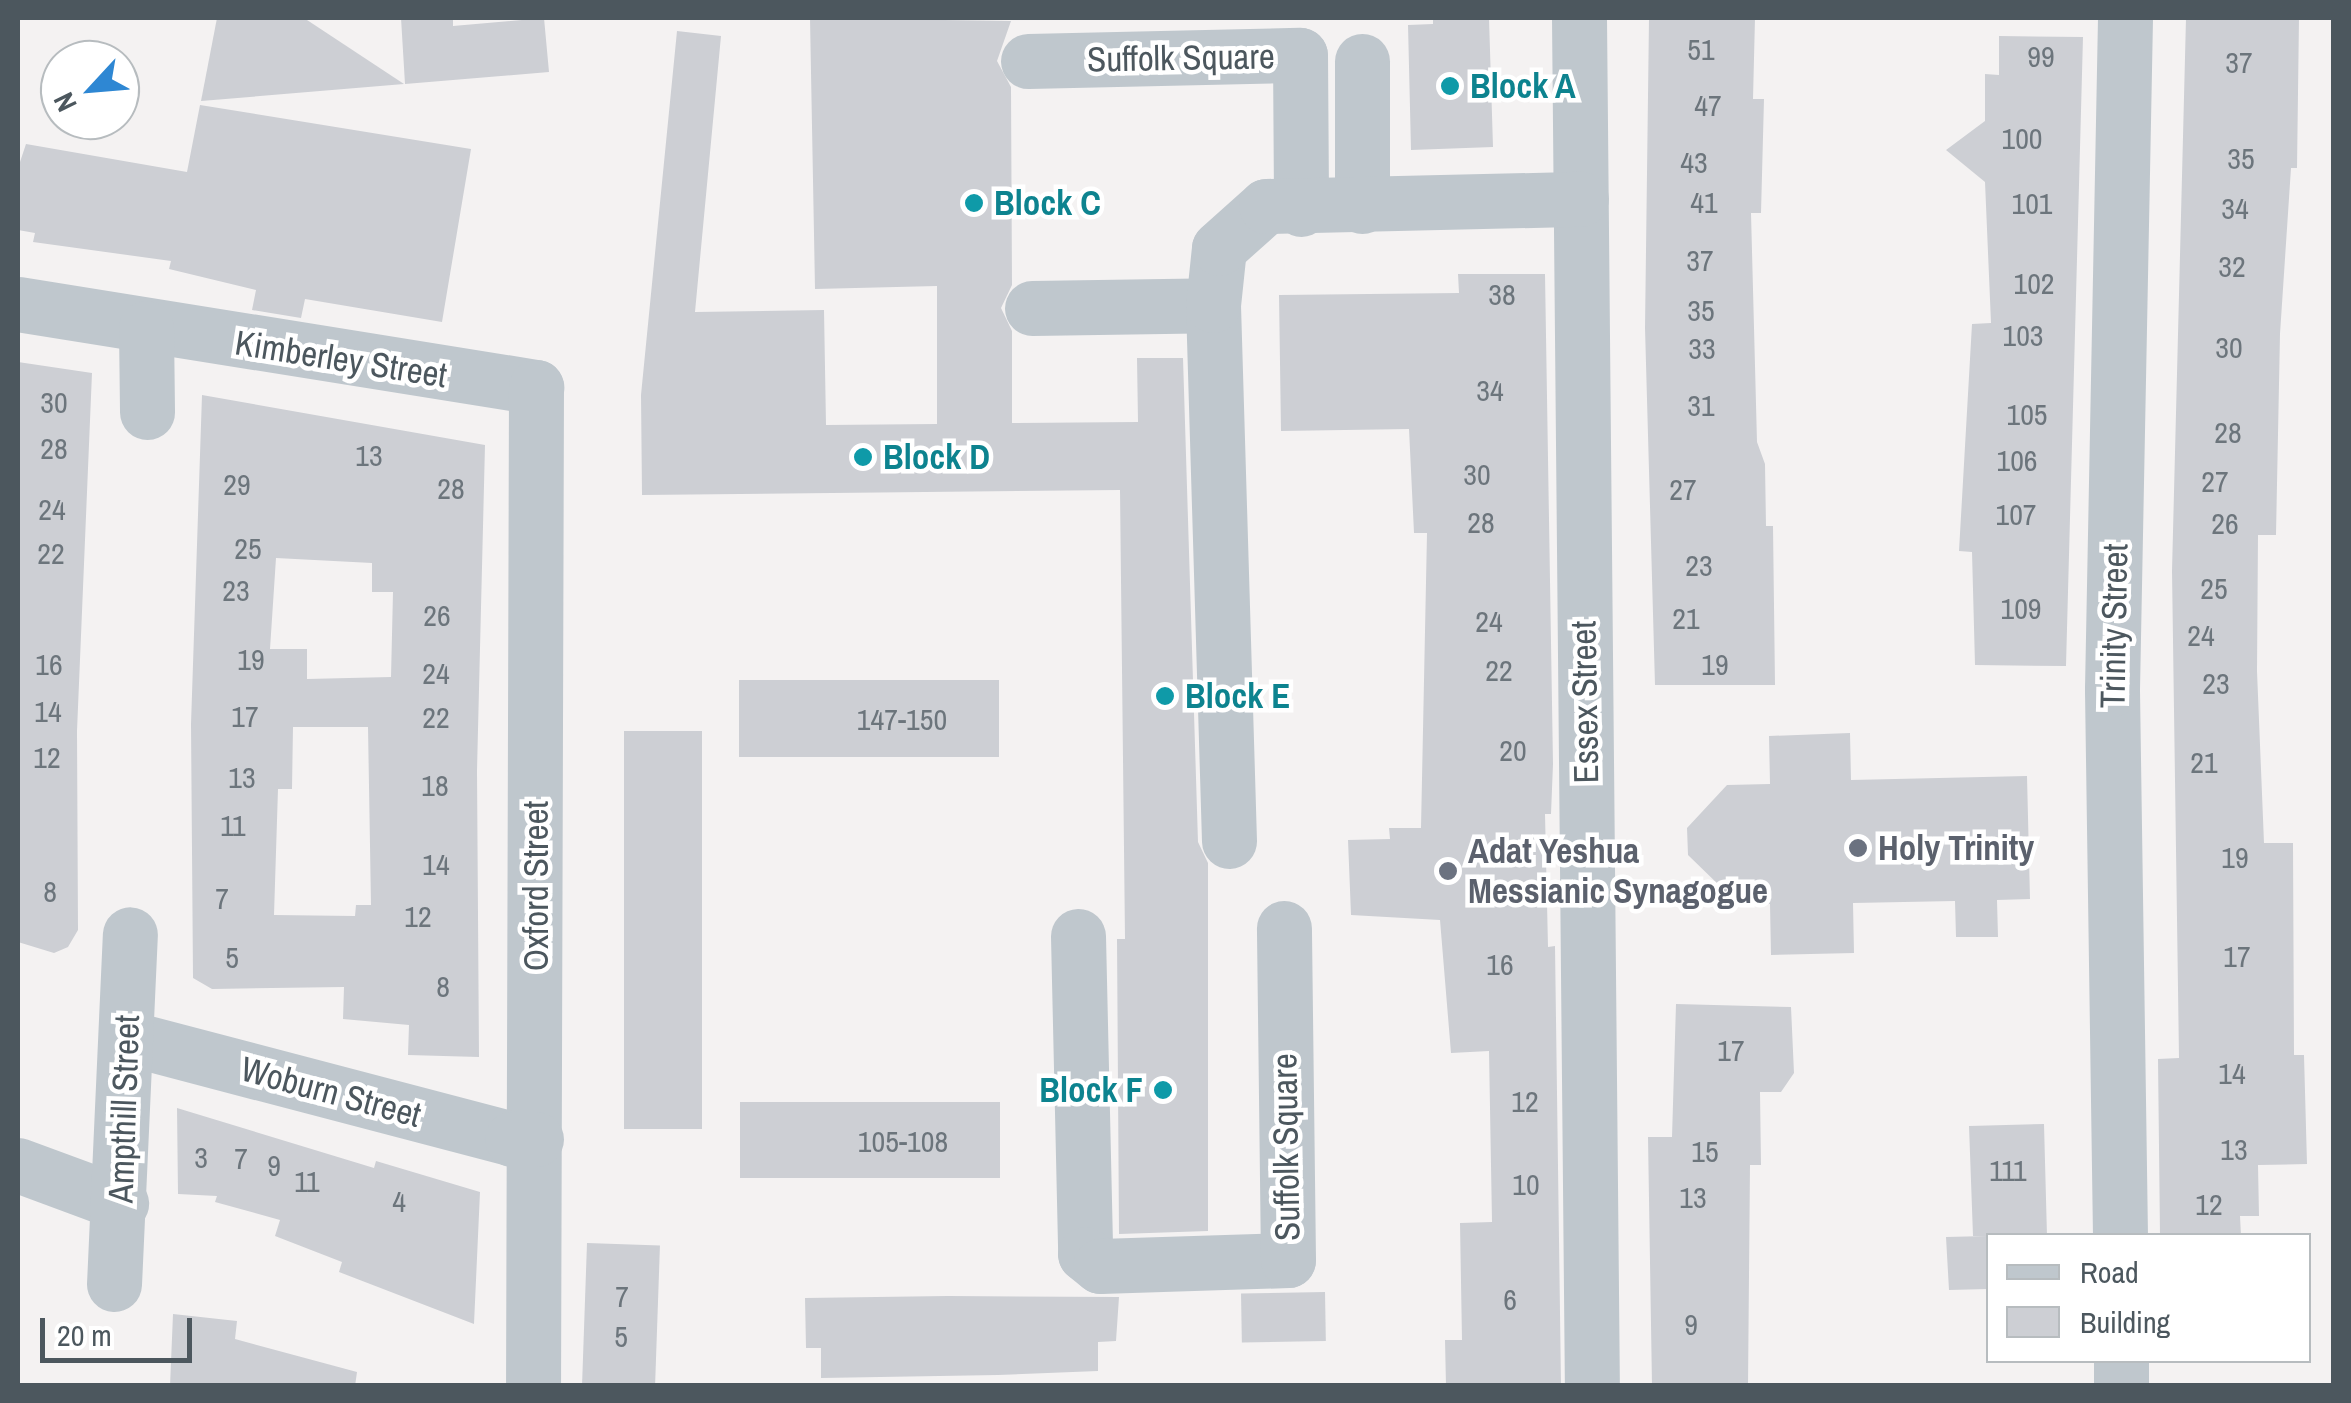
<!DOCTYPE html>
<style>
body{margin:0}
#map{position:relative;width:2351px;height:1403px;overflow:hidden;background:#f4f2f2;font-family:"Archivo Narrow",sans-serif}
div>[style]{position:absolute}
.building>*{inset:0;background:#cdcfd4;transform-origin:0 0}
.street>*{height:55px;margin:-27.5px;padding:0 27.5px;transform-origin:27.5px;border-radius:27.5px;background:#bfc7cd}
.dots>*{width:28px;height:28px;translate:-50% -50%;box-sizing:border-box;border:5px solid #fff;border-radius:50%}
span{translate:-50% -50%;white-space:nowrap;text-align:center;line-height:1.15;-webkit-text-stroke:9px #fff;paint-order:stroke}
.number-label{font-size:30px;color:#6c757c}
.number-label span{-webkit-text-stroke-width:0}
.street-label{font-size:35px;color:#4c575e}
.culture-label{font-size:35px;color:#0d838f;font-weight:700}
.left{translate:0 -50%;text-align:left}
.right{translate:-100% -50%;text-align:right}
.worship-label{font-size:35px;color:#5b616d;font-weight:700}
.frame{position:absolute;inset:0;border:20px solid #4c575e;pointer-events:none}
.legend{position:absolute;left:1986px;top:1233px;width:325px;height:130px;box-sizing:border-box;background:#fff;border:2px solid #b7bcbf;margin:0;padding:12px 18px;list-style:none;font-size:30px;color:#4c575e}
.legend li{display:flex;align-items:center;gap:20px;height:50px}
.legend b{width:50px;border:2px solid #b7bcbf}
.north{position:absolute;left:40px;top:40px;width:100px;height:100px;box-sizing:border-box;background:#fff;border:2px solid #b7bcbf;border-radius:50%;rotate:244deg;font-size:28px;font-weight:700;line-height:40px;text-align:center;color:#4c575e}
.north::after{content:'';display:block;margin:auto;width:35px;height:45px;background:#2e87d3;clip-path:polygon(50% 0,100% 100%,50% 72%,0 100%)}
.scale{position:absolute;left:40px;top:1318px;width:152px;height:45px;box-sizing:border-box;border:5px solid #4c575e;border-top:0;padding-left:12px;font-size:30px;line-height:35px;white-space:nowrap;color:#4c575e;-webkit-text-stroke:8px #fff;paint-order:stroke}
</style>
<div id="map">
<div class="building">
<div style="clip-path:polygon(217px 18px,304px 18px,404px 84px,201px 101px)"></div>
<div style="clip-path:polygon(401px 18px,453px 18px,453px 26px,544px 18px,549px 72px,405px 84px)"></div>
<div style="clip-path:polygon(810px 18px,1011px 21px,997px 61px,1011px 87px,1012px 285px,1001px 308px,1012px 331px,1012px 423px,1138px 422px,1137px 358px,1183px 358px,1198px 842px,1208px 863px,1208px 1231px,1119px 1234px,1117px 939px,1125px 939px,1120px 490px,642px 495px,641px 395px,677px 31px,721px 36px,695px 312px,824px 310px,826px 425px,937px 424px,937px 286px,815px 289px)"></div>
<div style="clip-path:polygon(1433px 18px,1489px 18px,1493px 147px,1411px 150px,1408px 25px,1433px 24px)"></div>
<div style="clip-path:polygon(1649px 18px,1755px 18px,1753px 99px,1764px 99px,1761px 213px,1751px 213px,1757px 442px,1765px 464px,1766px 526px,1773px 526px,1775px 685px,1655px 685px,1645px 328px)"></div>
<div style="clip-path:polygon(2186px 18px,2299px 18px,2297px 168px,2291px 168px,2280px 334px,2276px 535px,2258px 535px,2257px 671px,2264px 843px,2293px 843px,2294px 1055px,2304px 1055px,2307px 1164px,2258px 1165px,2259px 1216px,2240px 1216px,2241px 1236px,2160px 1236px,2158px 1059px,2179px 1058px,2172px 571px)"></div>
<div style="clip-path:polygon(1999px 36px,2083px 37px,2066px 666px,1975px 665px,1972px 552px,1959px 551px,1972px 324px,1991px 323px,1985px 182px,1946px 150px,1985px 121px,1985px 74px,1999px 75px)"></div>
<div style="clip-path:polygon(200px 105px,471px 149px,442px 322px,305px 299px,301px 318px,252px 310px,256px 290px,169px 269px,171px 261px,33px 242px,35px 233px,18px 230px,18px 168px,26px 144px,187px 172px)"></div>
<div style="clip-path:polygon(1458px 274px,1545px 274px,1553px 764px,1551px 814px,1545px 814px,1548px 947px,1555px 946px,1561px 1386px,1446px 1386px,1445px 1340px,1462px 1340px,1460px 1223px,1492px 1222px,1489px 1051px,1451px 1053px,1440px 920px,1351px 915px,1348px 840px,1390px 839px,1389px 828px,1421px 828px,1427px 533px,1414px 533px,1409px 429px,1281px 431px,1279px 295px,1459px 293px)"></div>
<div style="clip-path:polygon(18px 362px,92px 373px,77px 731px,78px 930px,68px 947px,54px 953px,18px 942px)"></div>
<div style="clip-path:polygon(evenodd,202px 395px,485px 445px,477px 771px,479px 1057px,408px 1055px,409px 1025px,343px 1019px,344px 987px,212px 989px,193px 978px,191px 724px,202px 395px,276px 558px,372px 563px,372px 592px,393px 592px,391px 677px,307px 679px,307px 649px,270px 649px,276px 558px,202px 395px,293px 727px,368px 727px,371px 905px,356px 905px,355px 916px,274px 915px,278px 789px,292px 789px,293px 727px)"></div>
<div style="left:739px;top:680px;width:260px;height:77px"></div>
<div style="left:624px;top:731px;width:78px;height:398px"></div>
<div style="clip-path:polygon(1850px 733px,1851px 780px,2027px 776px,2030px 899px,1997px 900px,1998px 937px,1956px 937px,1955px 901px,1853px 903px,1854px 953px,1771px 955px,1770px 904px,1724px 906px,1724px 890px,1688px 855px,1687px 828px,1727px 785px,1770px 784px,1769px 736px)"></div>
<div style="clip-path:polygon(1676px 1004px,1791px 1007px,1794px 1073px,1781px 1092px,1760px 1092px,1761px 1165px,1750px 1165px,1748px 1386px,1652px 1386px,1648px 1137px,1672px 1137px)"></div>
<div style="left:740px;top:1102px;width:260px;height:76px"></div>
<div style="clip-path:polygon(177px 1108px,374px 1168px,376px 1161px,480px 1192px,474px 1324px,339px 1272px,342px 1262px,275px 1236px,280px 1220px,215px 1202px,217px 1196px,178px 1194px)"></div>
<div style="clip-path:polygon(2044px 1124px,2047px 1236px,1988px 1236px,1988px 1289px,1949px 1290px,1946px 1237px,1987px 1236px,1973px 1236px,1969px 1126px)"></div>
<div style="left:587px;top:1243px;width:73px;height:143px;rotate:2deg"></div>
<div style="left:1325px;top:1292px;width:49px;height:84px;rotate:89deg"></div>
<div style="clip-path:polygon(948px 1296px,1119px 1297px,1116px 1341px,1098px 1342px,1098px 1371px,998px 1375px,821px 1378px,821px 1348px,806px 1348px,805px 1298px)"></div>
<div style="clip-path:polygon(173px 1314px,237px 1321px,235px 1339px,357px 1372px,355px 1386px,170px 1386px)"></div>
</div>
<div class="street">
<div style="left:1579px;top:18px;width:1368px;rotate:89.46deg"></div>
<div style="left:1028px;top:61px;width:272px;rotate:-1.3deg"></div>
<div style="left:1300px;top:55px;width:154px;rotate:89.6deg"></div>
<div style="left:1362px;top:206px;width:145px;rotate:-90deg"></div>
<div style="left:18px;top:304px;width:525px;rotate:9.1deg"></div>
<div style="left:536px;top:387px;width:999px;rotate:90.17deg"></div>
<div style="left:1032px;top:308px;width:181px;rotate:-0.9deg"></div>
<div style="left:146px;top:328px;width:84px;rotate:89.3deg"></div>
<div style="left:1229px;top:841px;width:536px;rotate:-91.71deg"></div>
<div style="left:1213px;top:305px;width:57px;rotate:-84deg"></div>
<div style="left:1219px;top:248px;width:63px;rotate:-41.8deg"></div>
<div style="left:1266px;top:206px;width:315px;rotate:-1.3deg"></div>
<div style="left:1078px;top:936px;width:318px;rotate:88.7deg"></div>
<div style="left:1085px;top:1254px;width:19px;rotate:39deg"></div>
<div style="left:1100px;top:1266px;width:188px;rotate:-1.8deg"></div>
<div style="left:1288px;top:1260px;width:332px;rotate:-90.7deg"></div>
<div style="left:128px;top:1038px;width:397px;rotate:14.7deg"></div>
<div style="left:512px;top:1139px;width:24px"></div>
<div style="left:18px;top:1165px;width:110px;rotate:20.3deg"></div>
<div style="left:2120px;top:1236px;width:547px;rotate:-90.84deg"></div>
<div style="left:2112px;top:689px;width:671px;rotate:-88.89deg"></div>
<div style="left:114px;top:1284px;width:350px;rotate:-87.4deg"></div>
<div style="left:2121px;top:1360px;width:26px;rotate:90deg"></div>
</div>
<div class="dots">
<div style="left:1450px;top:86px;background:#0f9aa8"></div>
<div style="left:974px;top:203px;background:#0f9aa8"></div>
<div style="left:863px;top:457px;background:#0f9aa8"></div>
<div style="left:1165px;top:696px;background:#0f9aa8"></div>
<div style="left:1858px;top:848px;background:#6b7280"></div>
<div style="left:1448px;top:871px;background:#6b7280"></div>
<div style="left:1163px;top:1090px;background:#0f9aa8"></div>
</div>
<div class="number-label">
<span style="left:1701px;top:49px">51</span>
<span style="left:2041px;top:56px">99</span>
<span style="left:2239px;top:62px">37</span>
<span style="left:1708px;top:105px">47</span>
<span style="left:2022px;top:138px">100</span>
<span style="left:2241px;top:158px">35</span>
<span style="left:1694px;top:162px">43</span>
<span style="left:1704px;top:202px">41</span>
<span style="left:2032px;top:203px">101</span>
<span style="left:2235px;top:208px">34</span>
<span style="left:1700px;top:260px">37</span>
<span style="left:2232px;top:266px">32</span>
<span style="left:2034px;top:283px">102</span>
<span style="left:1502px;top:294px">38</span>
<span style="left:1701px;top:310px">35</span>
<span style="left:2023px;top:335px">103</span>
<span style="left:2229px;top:347px">30</span>
<span style="left:1702px;top:348px">33</span>
<span style="left:1490px;top:390px">34</span>
<span style="left:54px;top:402px">30</span>
<span style="left:1701px;top:405px">31</span>
<span style="left:2027px;top:414px">105</span>
<span style="left:2228px;top:432px">28</span>
<span style="left:54px;top:448px">28</span>
<span style="left:369px;top:455px">13</span>
<span style="left:2017px;top:460px">106</span>
<span style="left:1477px;top:474px">30</span>
<span style="left:2215px;top:481px">27</span>
<span style="left:237px;top:484px">29</span>
<span style="left:451px;top:488px">28</span>
<span style="left:1683px;top:489px">27</span>
<span style="left:52px;top:509px">24</span>
<span style="left:2016px;top:514px">107</span>
<span style="left:1481px;top:522px">28</span>
<span style="left:2225px;top:523px">26</span>
<span style="left:248px;top:548px">25</span>
<span style="left:51px;top:553px">22</span>
<span style="left:1699px;top:565px">23</span>
<span style="left:2214px;top:588px">25</span>
<span style="left:236px;top:590px">23</span>
<span style="left:2021px;top:608px">109</span>
<span style="left:437px;top:615px">26</span>
<span style="left:1686px;top:618px">21</span>
<span style="left:1489px;top:621px">24</span>
<span style="left:2201px;top:635px">24</span>
<span style="left:251px;top:659px">19</span>
<span style="left:49px;top:664px">16</span>
<span style="left:1715px;top:664px">19</span>
<span style="left:1499px;top:670px">22</span>
<span style="left:436px;top:673px">24</span>
<span style="left:2216px;top:683px">23</span>
<span style="left:48px;top:711px">14</span>
<span style="left:245px;top:716px">17</span>
<span style="left:436px;top:717px">22</span>
<span style="left:902px;top:719px">147-150</span>
<span style="left:1513px;top:750px">20</span>
<span style="left:47px;top:757px">12</span>
<span style="left:2204px;top:762px">21</span>
<span style="left:242px;top:777px">13</span>
<span style="left:435px;top:785px">18</span>
<span style="left:233px;top:825px">11</span>
<span style="left:2235px;top:857px">19</span>
<span style="left:436px;top:864px">14</span>
<span style="left:50px;top:891px">8</span>
<span style="left:222px;top:898px">7</span>
<span style="left:418px;top:916px">12</span>
<span style="left:2237px;top:956px">17</span>
<span style="left:232px;top:957px">5</span>
<span style="left:1500px;top:964px">16</span>
<span style="left:443px;top:986px">8</span>
<span style="left:1731px;top:1050px">17</span>
<span style="left:2232px;top:1073px">14</span>
<span style="left:1525px;top:1101px">12</span>
<span style="left:903px;top:1141px">105-108</span>
<span style="left:2234px;top:1149px">13</span>
<span style="left:1705px;top:1151px">15</span>
<span style="left:201px;top:1157px">3</span>
<span style="left:241px;top:1158px">7</span>
<span style="left:274px;top:1165px">9</span>
<span style="left:2008px;top:1170px">111</span>
<span style="left:307px;top:1181px">11</span>
<span style="left:1526px;top:1184px">10</span>
<span style="left:1693px;top:1197px">13</span>
<span style="left:399px;top:1201px">4</span>
<span style="left:2209px;top:1204px">12</span>
<span style="left:622px;top:1296px">7</span>
<span style="left:1510px;top:1299px">6</span>
<span style="left:1691px;top:1324px">9</span>
<span style="left:621px;top:1336px">5</span>
</div>
<div class="street-label">
<span style="left:1181px;top:58px;rotate:-1deg">Suffolk Square</span>
<span style="left:341px;top:359px;rotate:9deg">Kimberley Street</span>
<span style="left:2114px;top:626px;rotate:-89deg">Trinity Street</span>
<span style="left:1585px;top:702px;rotate:-91deg">Essex Street</span>
<span style="left:536px;top:886px;rotate:-90deg">Oxford Street</span>
<span style="left:331px;top:1092px;rotate:15deg">Woburn Street</span>
<span style="left:124px;top:1109px;rotate:-88deg">Ampthill Street</span>
<span style="left:1286px;top:1147px;rotate:-91deg">Suffolk Square</span>
</div>
<div class="culture-label">
<span class="left" style="left:1470px;top:86px">Block A</span>
<span class="left" style="left:994px;top:203px">Block C</span>
<span class="left" style="left:883px;top:457px">Block D</span>
<span class="left" style="left:1185px;top:696px">Block E</span>
<span class="right" style="left:1143px;top:1090px">Block F</span>
</div>
<div class="worship-label">
<span class="left" style="left:1878px;top:848px">Holy Trinity</span>
<span class="left" style="left:1468px;top:871px">Adat Yeshua<br>Messianic Synagogue</span>
</div>
<div class="frame"></div>
<ul class="legend">
<li><b style="height:12px;background:#bfc7cd"></b>Road</li>
<li><b style="height:28px;background:#cdcfd4"></b>Building</li>
</ul>
<div class="north">N</div>
<div class="scale">20 m</div>
</div>
